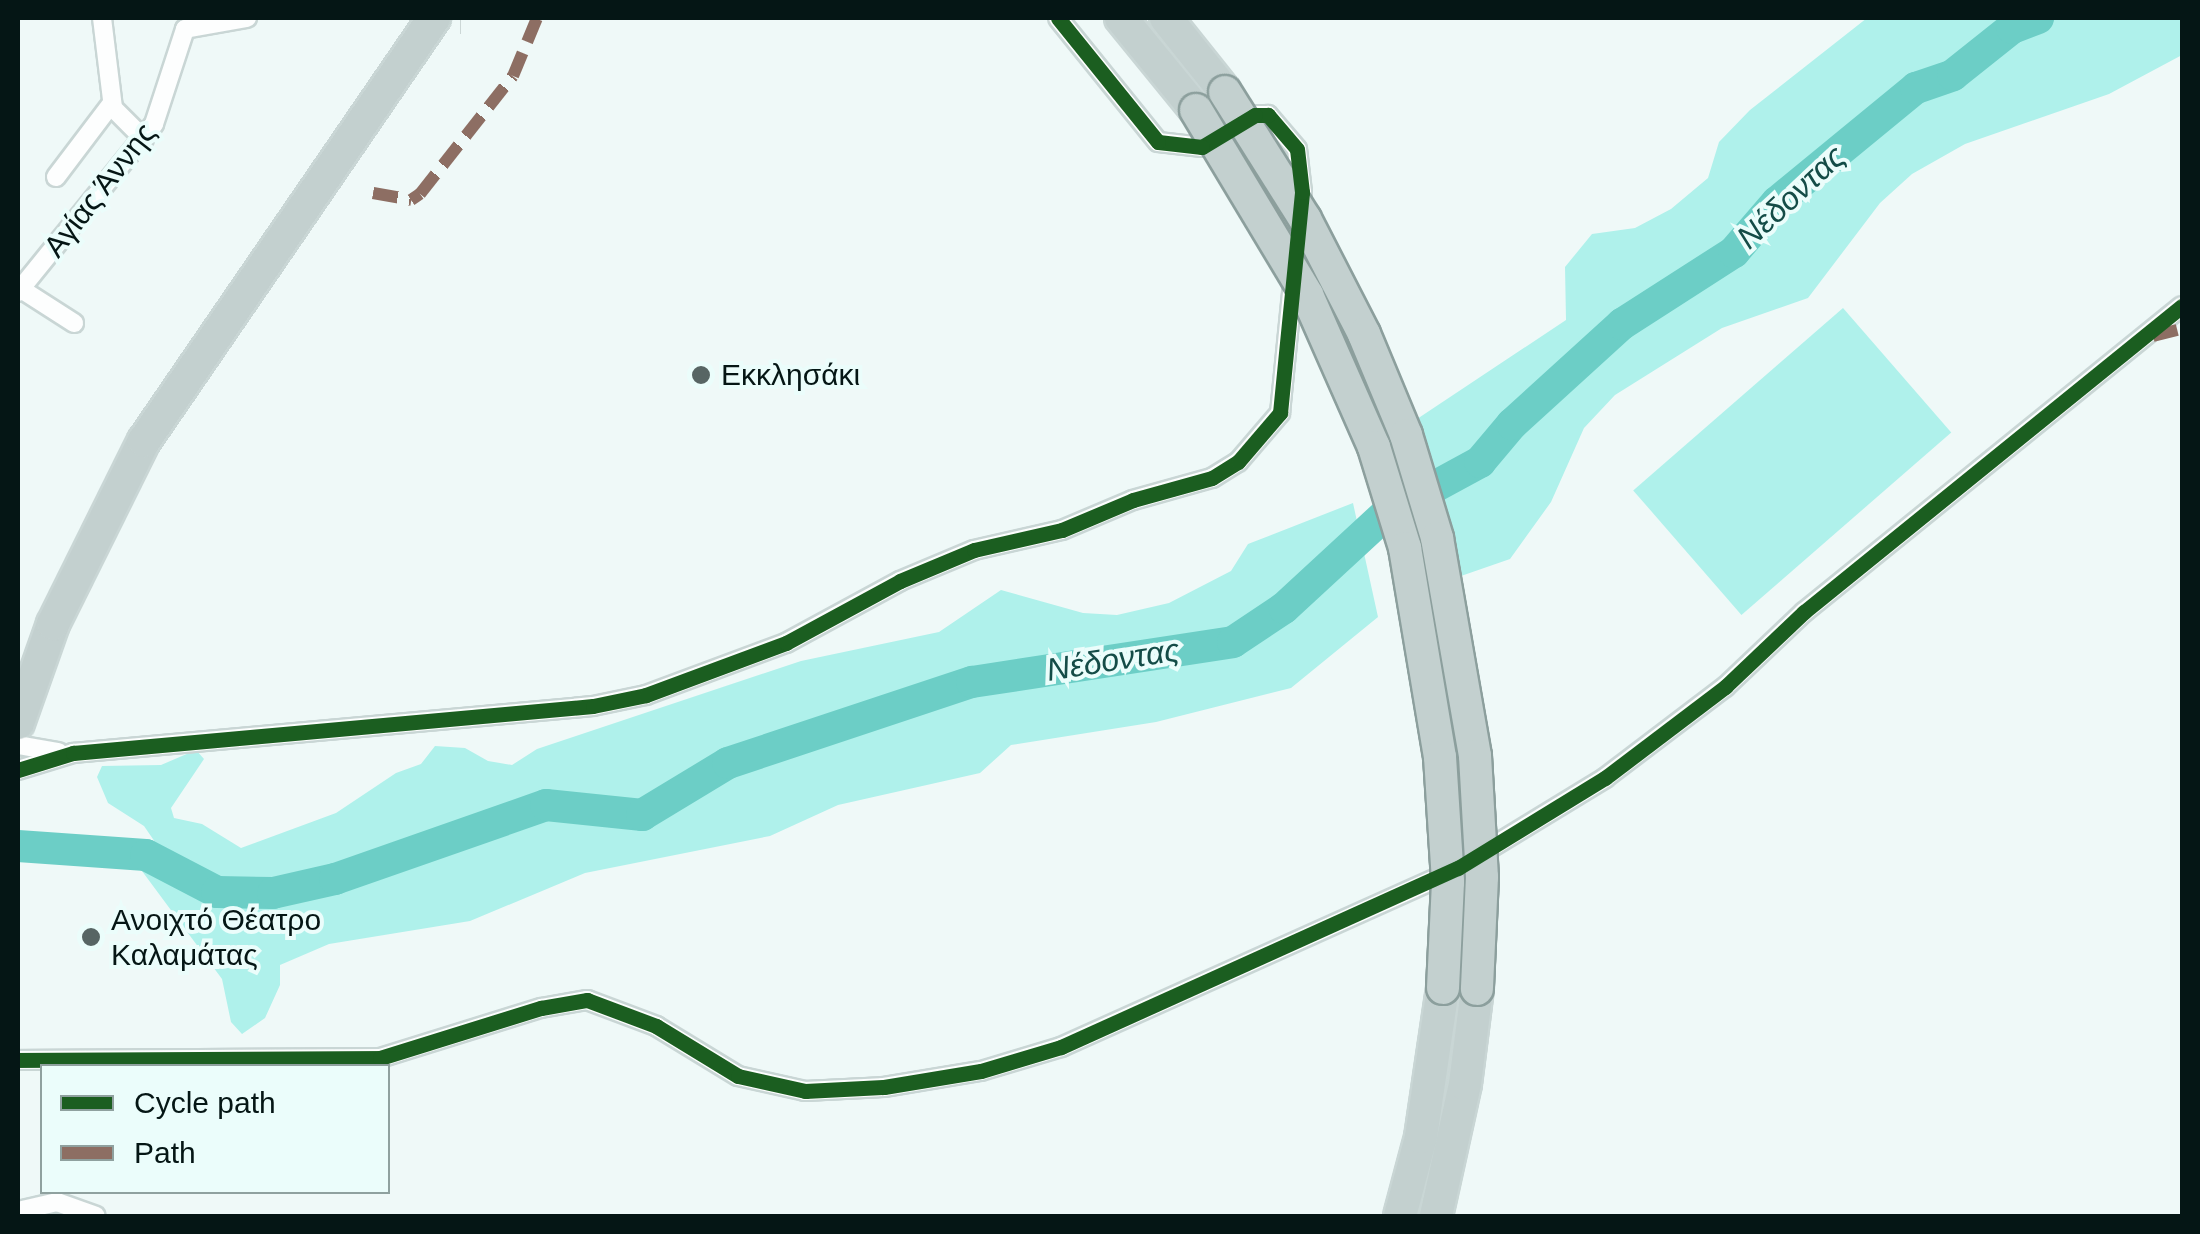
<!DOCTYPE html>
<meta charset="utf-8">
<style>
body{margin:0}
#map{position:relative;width:2200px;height:1234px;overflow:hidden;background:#eff9f8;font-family:Helvetica,sans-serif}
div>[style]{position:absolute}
.green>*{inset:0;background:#aff1eb;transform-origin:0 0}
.river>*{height:32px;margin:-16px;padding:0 16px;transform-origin:16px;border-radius:16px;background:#6ccec6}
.highway-tunnel>*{height:32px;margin-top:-16px;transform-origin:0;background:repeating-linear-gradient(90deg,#ccd7d6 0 32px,transparent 0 48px)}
.roads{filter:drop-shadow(2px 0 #c9d6d5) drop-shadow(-2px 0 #c9d6d5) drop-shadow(0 2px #c9d6d5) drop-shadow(0 -2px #c9d6d5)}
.street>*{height:18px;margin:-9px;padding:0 9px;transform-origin:9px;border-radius:9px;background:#fdfefe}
.highway>*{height:32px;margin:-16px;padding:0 16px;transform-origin:16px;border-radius:16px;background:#c3d0cf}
.bridges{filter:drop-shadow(2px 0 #8c9f9d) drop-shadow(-2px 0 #8c9f9d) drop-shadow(0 2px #8c9f9d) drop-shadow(0 -2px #8c9f9d)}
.highway-bridge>*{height:32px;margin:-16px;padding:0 16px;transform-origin:16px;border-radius:16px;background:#c3d0cf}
.quiet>*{height:12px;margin-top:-6px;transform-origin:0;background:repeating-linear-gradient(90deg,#8d6e63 0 25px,transparent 0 37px)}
.cycleway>*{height:15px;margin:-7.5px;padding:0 7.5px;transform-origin:7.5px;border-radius:7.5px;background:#1b5e20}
.dots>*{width:28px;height:28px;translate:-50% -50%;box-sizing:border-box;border:5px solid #ebfdfb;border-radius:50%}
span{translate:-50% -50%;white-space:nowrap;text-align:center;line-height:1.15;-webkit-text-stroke:8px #ebfdfb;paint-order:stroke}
.street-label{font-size:30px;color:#051615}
.poi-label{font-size:30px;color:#051615}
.left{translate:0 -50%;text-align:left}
.water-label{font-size:32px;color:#144c47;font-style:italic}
.frame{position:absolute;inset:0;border:20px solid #051615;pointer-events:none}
.legend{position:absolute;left:40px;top:1064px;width:350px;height:130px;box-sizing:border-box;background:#ebfdfb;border:2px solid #8fa19f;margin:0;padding:12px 18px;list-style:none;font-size:30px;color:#051615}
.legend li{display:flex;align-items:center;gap:20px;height:50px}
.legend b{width:50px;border:2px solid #8fa19f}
</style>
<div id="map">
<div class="green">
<div style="clip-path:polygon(1867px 18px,2182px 18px,2182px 55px,2109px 94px,1965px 144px,1912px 174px,1880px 203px,1808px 298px,1722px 328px,1615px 395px,1584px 428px,1551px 502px,1510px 559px,1461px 576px,1417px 419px,1566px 320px,1565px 267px,1592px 234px,1635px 228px,1671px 209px,1708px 178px,1719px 142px,1750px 110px)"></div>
<div style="left:1843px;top:308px;width:165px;height:278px;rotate:49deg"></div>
<div style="clip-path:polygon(1353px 503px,1378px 617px,1291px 688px,1156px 722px,1011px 745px,980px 773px,838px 805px,770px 836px,585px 873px,470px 921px,329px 944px,280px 965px,280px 985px,265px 1018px,242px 1034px,231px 1022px,222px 979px,139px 867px,155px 842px,144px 826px,108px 803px,97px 777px,102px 766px,161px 765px,196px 750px,204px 759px,171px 808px,174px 818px,202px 824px,241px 848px,336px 813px,396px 773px,421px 764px,435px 746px,465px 748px,488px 761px,512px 765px,537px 749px,801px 661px,939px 632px,1001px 590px,1083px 613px,1117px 615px,1169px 603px,1231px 571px,1248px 544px)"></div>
</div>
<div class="river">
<div style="left:18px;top:846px;width:128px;rotate:4deg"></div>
<div style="left:146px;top:855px;width:80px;rotate:27.5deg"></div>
<div style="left:217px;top:892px;width:56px;rotate:1deg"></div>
<div style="left:273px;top:893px;width:64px;rotate:-12.7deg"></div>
<div style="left:335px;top:879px;width:224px;rotate:-19.3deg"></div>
<div style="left:546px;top:805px;width:97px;rotate:5.9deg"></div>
<div style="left:642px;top:815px;width:100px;rotate:-31.2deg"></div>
<div style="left:728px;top:763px;width:257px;rotate:-18.4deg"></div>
<div style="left:972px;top:682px;width:264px;rotate:-8.7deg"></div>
<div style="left:1233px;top:642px;width:61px;rotate:-33.7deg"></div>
<div style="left:1284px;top:608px;width:142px;rotate:-42.7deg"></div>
<div style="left:1388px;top:512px;width:105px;rotate:-28.5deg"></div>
<div style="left:1480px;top:462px;width:50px;rotate:-49.9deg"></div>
<div style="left:1512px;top:424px;width:149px;rotate:-42.3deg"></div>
<div style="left:1622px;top:324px;width:133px;rotate:-32.7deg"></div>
<div style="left:1734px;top:252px;width:66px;rotate:-49.3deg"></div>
<div style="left:1777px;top:202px;width:180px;rotate:-39.4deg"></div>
<div style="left:1916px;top:88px;width:39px;rotate:-19deg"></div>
<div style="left:1953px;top:75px;width:75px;rotate:-38.5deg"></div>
<div style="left:2012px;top:28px;width:28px;rotate:-21deg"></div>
</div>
<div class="highway-tunnel">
<div style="left:460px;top:18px;width:1px"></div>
</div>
<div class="roads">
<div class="street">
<div style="left:102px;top:18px;width:91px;rotate:83deg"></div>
<div style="left:113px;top:108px;width:44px;rotate:45deg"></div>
<div style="left:56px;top:177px;width:93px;rotate:-52.9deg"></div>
<div style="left:21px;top:289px;width:63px;rotate:32.7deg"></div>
<div style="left:18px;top:292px;width:216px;rotate:-51deg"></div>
<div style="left:154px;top:124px;width:100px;rotate:-71.9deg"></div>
<div style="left:185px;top:29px;width:63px;rotate:-10.1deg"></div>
<div style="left:18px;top:745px;width:41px;rotate:9.9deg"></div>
<div style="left:18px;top:770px;width:58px;rotate:-17.2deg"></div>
<div style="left:73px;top:753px;width:522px;rotate:-5.16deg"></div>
<div style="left:593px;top:706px;width:54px;rotate:-11.7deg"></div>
<div style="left:646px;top:695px;width:149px;rotate:-20.4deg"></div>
<div style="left:786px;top:643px;width:130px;rotate:-28.5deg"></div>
<div style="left:900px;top:581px;width:80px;rotate:-22.7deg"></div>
<div style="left:974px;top:550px;width:90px;rotate:-12.8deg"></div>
<div style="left:1062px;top:530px;width:77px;rotate:-22.9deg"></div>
<div style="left:1133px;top:500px;width:82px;rotate:-15.6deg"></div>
<div style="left:1212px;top:478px;width:31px;rotate:-32deg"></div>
<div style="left:1238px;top:462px;width:65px;rotate:-49.4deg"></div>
<div style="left:1280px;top:413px;width:222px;rotate:-84.3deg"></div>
<div style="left:1302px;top:192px;width:43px;rotate:-96.6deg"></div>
<div style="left:1297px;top:149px;width:45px;rotate:-130.5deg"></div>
<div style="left:1268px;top:115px;width:13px;rotate:180deg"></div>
<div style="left:1255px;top:115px;width:62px;rotate:148.9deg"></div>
<div style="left:1202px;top:147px;width:44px;rotate:-173.5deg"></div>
<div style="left:1158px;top:142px;width:159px;rotate:-128.9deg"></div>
<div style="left:1479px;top:855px;width:148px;rotate:-31.4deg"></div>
<div style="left:1605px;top:778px;width:151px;rotate:-37.2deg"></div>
<div style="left:1725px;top:687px;width:109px;rotate:-43.5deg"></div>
<div style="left:1804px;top:612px;width:486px;rotate:-39deg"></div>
<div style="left:18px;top:1060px;width:362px;rotate:-0.3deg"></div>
<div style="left:380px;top:1058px;width:169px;rotate:-17.3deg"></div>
<div style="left:541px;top:1008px;width:47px;rotate:-9.9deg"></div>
<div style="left:587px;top:1000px;width:74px;rotate:20.6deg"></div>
<div style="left:656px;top:1026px;width:96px;rotate:31.4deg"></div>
<div style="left:738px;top:1076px;width:69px;rotate:12.6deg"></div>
<div style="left:805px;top:1091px;width:79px;rotate:-2.9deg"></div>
<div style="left:884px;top:1087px;width:98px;rotate:-9.4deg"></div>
<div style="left:981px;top:1071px;width:84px;rotate:-16.7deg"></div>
<div style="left:1061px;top:1047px;width:429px;rotate:-24.2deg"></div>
<div style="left:18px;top:1211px;width:40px;rotate:-13deg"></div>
<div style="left:57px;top:1202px;width:41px;rotate:19.7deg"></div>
</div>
<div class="highway">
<div style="left:1121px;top:18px;width:119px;rotate:50.8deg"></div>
<div style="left:1166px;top:18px;width:95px;rotate:51.4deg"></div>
<div style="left:18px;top:723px;width:105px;rotate:-70.5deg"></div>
<div style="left:53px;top:624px;width:204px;rotate:-63.6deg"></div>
<div style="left:144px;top:441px;width:513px;rotate:-55.57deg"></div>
<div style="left:1400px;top:1216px;width:82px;rotate:-75.1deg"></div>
<div style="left:1421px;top:1137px;width:151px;rotate:-81.6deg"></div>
<div style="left:1436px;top:1216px;width:135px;rotate:-77.6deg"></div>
<div style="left:1465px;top:1084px;width:96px;rotate:-82.8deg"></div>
</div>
</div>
<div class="bridges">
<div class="highway-bridge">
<div style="left:1225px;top:92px;width:150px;rotate:57.8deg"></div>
<div style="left:1305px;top:219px;width:129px;rotate:62.8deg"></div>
<div style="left:1364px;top:334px;width:109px;rotate:67.4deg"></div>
<div style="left:1406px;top:435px;width:108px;rotate:73.2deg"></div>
<div style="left:1437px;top:538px;width:221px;rotate:80.1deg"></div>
<div style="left:1475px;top:756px;width:121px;rotate:86.7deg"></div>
<div style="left:1482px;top:877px;width:112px;rotate:92.6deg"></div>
<div style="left:1196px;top:110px;width:216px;rotate:59deg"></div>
<div style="left:1307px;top:295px;width:166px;rotate:66.2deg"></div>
<div style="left:1374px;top:447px;width:106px;rotate:72.9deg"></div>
<div style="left:1405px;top:548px;width:212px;rotate:80.5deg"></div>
<div style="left:1440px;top:757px;width:125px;rotate:86.3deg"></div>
<div style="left:1448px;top:882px;width:106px;rotate:92.7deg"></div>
</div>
</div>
<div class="quiet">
<div style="left:373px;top:193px;width:39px;rotate:10deg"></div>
<div style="left:411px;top:200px;width:11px;rotate:-34deg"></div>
<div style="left:420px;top:194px;width:150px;rotate:-51.8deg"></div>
<div style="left:513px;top:76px;width:63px;rotate:-67.5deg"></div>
<div style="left:2153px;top:336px;width:30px;rotate:-14deg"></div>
</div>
<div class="cycleway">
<div style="left:18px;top:770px;width:58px;rotate:-17.2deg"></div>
<div style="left:73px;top:753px;width:522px;rotate:-5.16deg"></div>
<div style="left:593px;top:706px;width:54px;rotate:-11.7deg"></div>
<div style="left:646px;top:695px;width:149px;rotate:-20.4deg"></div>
<div style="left:786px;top:643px;width:130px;rotate:-28.5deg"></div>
<div style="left:900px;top:581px;width:80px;rotate:-22.7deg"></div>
<div style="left:974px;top:550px;width:90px;rotate:-12.8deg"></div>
<div style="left:1062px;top:530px;width:77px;rotate:-22.9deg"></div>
<div style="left:1133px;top:500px;width:82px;rotate:-15.6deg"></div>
<div style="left:1212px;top:478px;width:31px;rotate:-32deg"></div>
<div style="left:1238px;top:462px;width:65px;rotate:-49.4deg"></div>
<div style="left:1280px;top:413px;width:222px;rotate:-84.3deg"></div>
<div style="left:1302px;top:192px;width:43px;rotate:-96.6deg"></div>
<div style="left:1297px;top:149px;width:45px;rotate:-130.5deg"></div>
<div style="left:1268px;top:115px;width:13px;rotate:180deg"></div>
<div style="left:1255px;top:115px;width:62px;rotate:148.9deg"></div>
<div style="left:1202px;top:147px;width:44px;rotate:-173.5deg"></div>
<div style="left:1158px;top:142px;width:159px;rotate:-128.9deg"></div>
<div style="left:18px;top:1060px;width:362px;rotate:-0.3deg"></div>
<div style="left:380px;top:1058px;width:169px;rotate:-17.3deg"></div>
<div style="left:541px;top:1008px;width:47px;rotate:-9.9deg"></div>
<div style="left:587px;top:1000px;width:74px;rotate:20.6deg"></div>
<div style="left:656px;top:1026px;width:96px;rotate:31.4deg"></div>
<div style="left:738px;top:1076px;width:69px;rotate:12.6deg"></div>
<div style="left:805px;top:1091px;width:79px;rotate:-2.9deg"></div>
<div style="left:884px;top:1087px;width:98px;rotate:-9.4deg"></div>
<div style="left:981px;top:1071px;width:84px;rotate:-16.7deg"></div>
<div style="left:1061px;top:1047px;width:435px;rotate:-24.3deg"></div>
<div style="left:1458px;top:868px;width:172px;rotate:-31.5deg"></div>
<div style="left:1605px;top:778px;width:151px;rotate:-37.2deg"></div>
<div style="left:1725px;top:687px;width:109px;rotate:-43.5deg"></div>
<div style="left:1804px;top:612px;width:486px;rotate:-39deg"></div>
</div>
<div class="dots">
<div style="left:701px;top:375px;background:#576564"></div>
<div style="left:91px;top:937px;background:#576564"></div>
</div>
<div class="street-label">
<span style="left:100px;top:190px;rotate:-52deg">Αγίας Άννης</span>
</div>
<div class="poi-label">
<span class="left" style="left:721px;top:375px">Εκκλησάκι</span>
<span class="left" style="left:111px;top:937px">Ανοιχτό Θέατρο<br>Καλαμάτας</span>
</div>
<div class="water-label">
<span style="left:1791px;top:197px;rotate:-43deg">Νέδoντας</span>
<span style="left:1113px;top:660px;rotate:-9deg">Νέδoντας</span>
</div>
<div class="frame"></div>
<ul class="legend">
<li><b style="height:12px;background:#1b5e20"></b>Cycle path</li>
<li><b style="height:12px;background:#8d6e63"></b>Path</li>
</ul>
</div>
